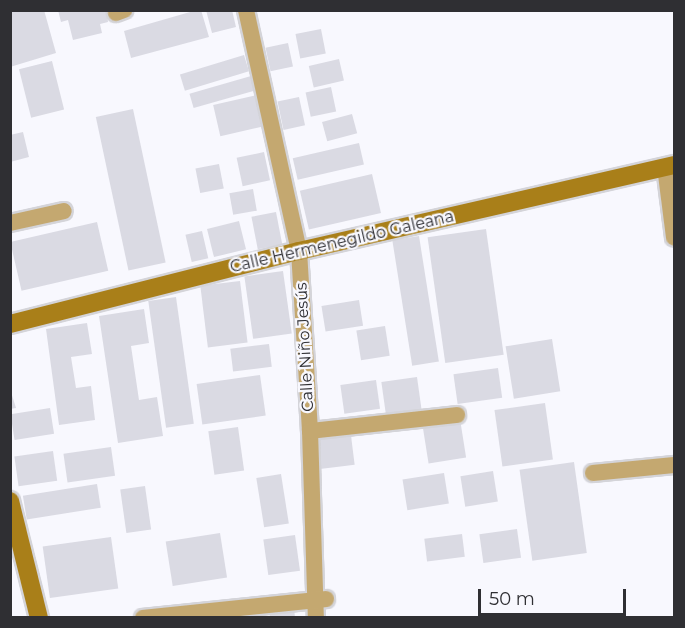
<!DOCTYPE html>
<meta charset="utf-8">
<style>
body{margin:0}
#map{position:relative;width:685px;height:628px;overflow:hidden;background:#f8f8fe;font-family:Montserrat,sans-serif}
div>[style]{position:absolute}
.building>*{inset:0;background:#dadae3;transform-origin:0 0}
.roads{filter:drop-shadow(2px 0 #d4d4d9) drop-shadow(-2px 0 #d4d4d9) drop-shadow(0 2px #d4d4d9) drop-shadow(0 -2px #d4d4d9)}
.street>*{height:16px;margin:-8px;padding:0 8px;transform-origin:8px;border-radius:8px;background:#c4a870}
.secondary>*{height:18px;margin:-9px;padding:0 9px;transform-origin:9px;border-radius:9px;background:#a97f19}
span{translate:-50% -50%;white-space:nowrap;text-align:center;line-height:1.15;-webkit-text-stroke:4.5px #f8f8fe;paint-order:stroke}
.street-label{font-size:16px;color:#2f2f33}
.frame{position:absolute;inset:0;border:12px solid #2f2f33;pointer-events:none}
.scale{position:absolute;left:478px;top:589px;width:148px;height:27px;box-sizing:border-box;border:3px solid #2f2f33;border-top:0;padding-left:8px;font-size:18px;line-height:21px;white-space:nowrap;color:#2f2f33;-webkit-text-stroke:4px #f8f8fe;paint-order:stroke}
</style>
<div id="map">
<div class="building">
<div style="clip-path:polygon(10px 10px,44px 10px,56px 53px,10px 67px)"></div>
<div style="clip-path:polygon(58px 10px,106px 10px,108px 22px,100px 24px,102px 33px,73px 40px,68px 20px,61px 22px)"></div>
<div style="clip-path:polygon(197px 10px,201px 10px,209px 37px,131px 58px,124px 31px)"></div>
<div style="clip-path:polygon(206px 10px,232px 10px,236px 27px,212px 33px)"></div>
<div style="left:321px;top:29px;width:25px;height:26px;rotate:79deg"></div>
<div style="left:288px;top:43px;width:24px;height:23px;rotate:78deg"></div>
<div style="left:244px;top:55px;width:17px;height:67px;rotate:73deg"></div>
<div style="left:339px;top:59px;width:22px;height:31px;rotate:77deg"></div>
<div style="left:52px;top:61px;width:50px;height:34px;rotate:76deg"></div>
<div style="left:251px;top:76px;width:15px;height:64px;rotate:74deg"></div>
<div style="left:331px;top:87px;width:25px;height:26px;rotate:78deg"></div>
<div style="left:257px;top:95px;width:32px;height:45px;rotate:77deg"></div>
<div style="left:299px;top:97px;width:29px;height:22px;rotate:78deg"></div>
<div style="left:133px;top:109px;width:157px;height:38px;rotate:78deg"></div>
<div style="left:352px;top:114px;width:20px;height:31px;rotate:75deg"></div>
<div style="clip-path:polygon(23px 132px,29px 157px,10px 162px,10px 135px)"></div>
<div style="left:359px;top:143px;width:22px;height:68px;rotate:77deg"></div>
<div style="left:264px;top:152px;width:29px;height:28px;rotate:78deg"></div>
<div style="left:219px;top:164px;width:25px;height:24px;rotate:79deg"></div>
<div style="left:372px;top:174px;width:40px;height:74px;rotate:77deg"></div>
<div style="left:253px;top:189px;width:22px;height:24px;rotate:80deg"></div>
<div style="left:276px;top:212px;width:33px;height:25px;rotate:79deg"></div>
<div style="left:239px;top:221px;width:29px;height:33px;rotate:76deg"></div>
<div style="left:97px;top:222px;width:50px;height:89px;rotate:77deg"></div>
<div style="left:486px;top:229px;width:127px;height:59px;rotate:82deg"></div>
<div style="left:202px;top:231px;width:28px;height:17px;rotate:77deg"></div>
<div style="left:419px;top:236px;width:127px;height:27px;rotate:81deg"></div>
<div style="left:283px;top:271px;width:63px;height:39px;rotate:82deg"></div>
<div style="left:240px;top:281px;width:62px;height:40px;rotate:83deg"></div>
<div style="left:176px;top:297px;width:128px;height:28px;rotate:82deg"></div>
<div style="left:359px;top:300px;width:26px;height:38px;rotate:81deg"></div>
<div style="clip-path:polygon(144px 309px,149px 343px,131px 346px,139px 400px,157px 397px,163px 436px,118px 443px,99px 316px)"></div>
<div style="clip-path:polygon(87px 323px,92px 354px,71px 357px,76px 388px,91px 386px,95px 420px,59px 425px,46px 329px)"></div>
<div style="left:385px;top:326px;width:30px;height:29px;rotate:81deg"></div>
<div style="left:552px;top:339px;width:53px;height:47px;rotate:81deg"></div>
<div style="left:269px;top:344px;width:23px;height:39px;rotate:83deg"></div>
<div style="left:498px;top:368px;width:30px;height:45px;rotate:82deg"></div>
<div style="left:260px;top:375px;width:41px;height:64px;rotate:82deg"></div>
<div style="left:417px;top:377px;width:34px;height:36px;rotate:82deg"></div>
<div style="left:376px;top:380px;width:29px;height:36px;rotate:82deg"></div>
<div style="clip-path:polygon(10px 389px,16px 408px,10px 409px)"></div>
<div style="left:545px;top:403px;width:57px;height:51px;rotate:82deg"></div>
<div style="left:50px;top:408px;width:26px;height:40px;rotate:81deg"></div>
<div style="left:460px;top:419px;width:39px;height:38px;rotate:81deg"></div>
<div style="left:238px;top:427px;width:44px;height:30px;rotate:82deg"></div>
<div style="left:350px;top:427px;width:38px;height:37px;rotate:83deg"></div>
<div style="left:111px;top:447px;width:29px;height:48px;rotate:82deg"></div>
<div style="left:53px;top:451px;width:30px;height:39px;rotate:82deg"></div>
<div style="left:574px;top:462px;width:92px;height:55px;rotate:82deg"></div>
<div style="left:493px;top:471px;width:31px;height:33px;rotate:81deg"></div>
<div style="left:444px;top:473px;width:31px;height:42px;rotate:81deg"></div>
<div style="left:281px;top:474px;width:50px;height:25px;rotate:81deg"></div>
<div style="left:97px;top:484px;width:24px;height:75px;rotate:81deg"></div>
<div style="left:145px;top:486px;width:44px;height:25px;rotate:82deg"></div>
<div style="left:517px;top:529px;width:29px;height:38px;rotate:82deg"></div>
<div style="left:220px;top:533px;width:45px;height:55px;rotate:81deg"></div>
<div style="left:462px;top:534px;width:23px;height:38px;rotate:83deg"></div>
<div style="left:295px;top:535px;width:36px;height:32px;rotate:82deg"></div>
<div style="left:111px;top:537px;width:52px;height:69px;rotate:82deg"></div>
<div style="clip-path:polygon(294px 607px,295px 618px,270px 618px,269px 610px)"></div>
</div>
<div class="roads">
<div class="street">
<div style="left:246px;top:10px;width:247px;rotate:77.6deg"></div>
<div style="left:299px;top:251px;width:180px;rotate:86.5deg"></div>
<div style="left:310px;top:431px;width:187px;rotate:88.2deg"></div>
<div style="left:116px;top:13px;width:9px;rotate:-21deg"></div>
<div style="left:665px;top:167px;width:71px;rotate:82.7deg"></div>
<div style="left:10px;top:223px;width:55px;rotate:-12.5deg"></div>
<div style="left:310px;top:431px;width:148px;rotate:-6.2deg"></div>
<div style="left:593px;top:473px;width:81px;rotate:-5.6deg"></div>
<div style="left:143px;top:618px;width:184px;rotate:-5.9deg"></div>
</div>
<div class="secondary">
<div style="left:10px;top:324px;width:298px;rotate:-14.2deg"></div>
<div style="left:299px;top:251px;width:385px;rotate:-12.9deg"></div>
<div style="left:10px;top:501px;width:121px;rotate:76.1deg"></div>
</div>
</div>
<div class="street-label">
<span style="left:342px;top:242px;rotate:-13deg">Calle Hermenegildo Galeana</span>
<span style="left:305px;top:347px;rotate:-93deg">Calle Niño Jesús</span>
</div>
<div class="frame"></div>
<div class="scale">50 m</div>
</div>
